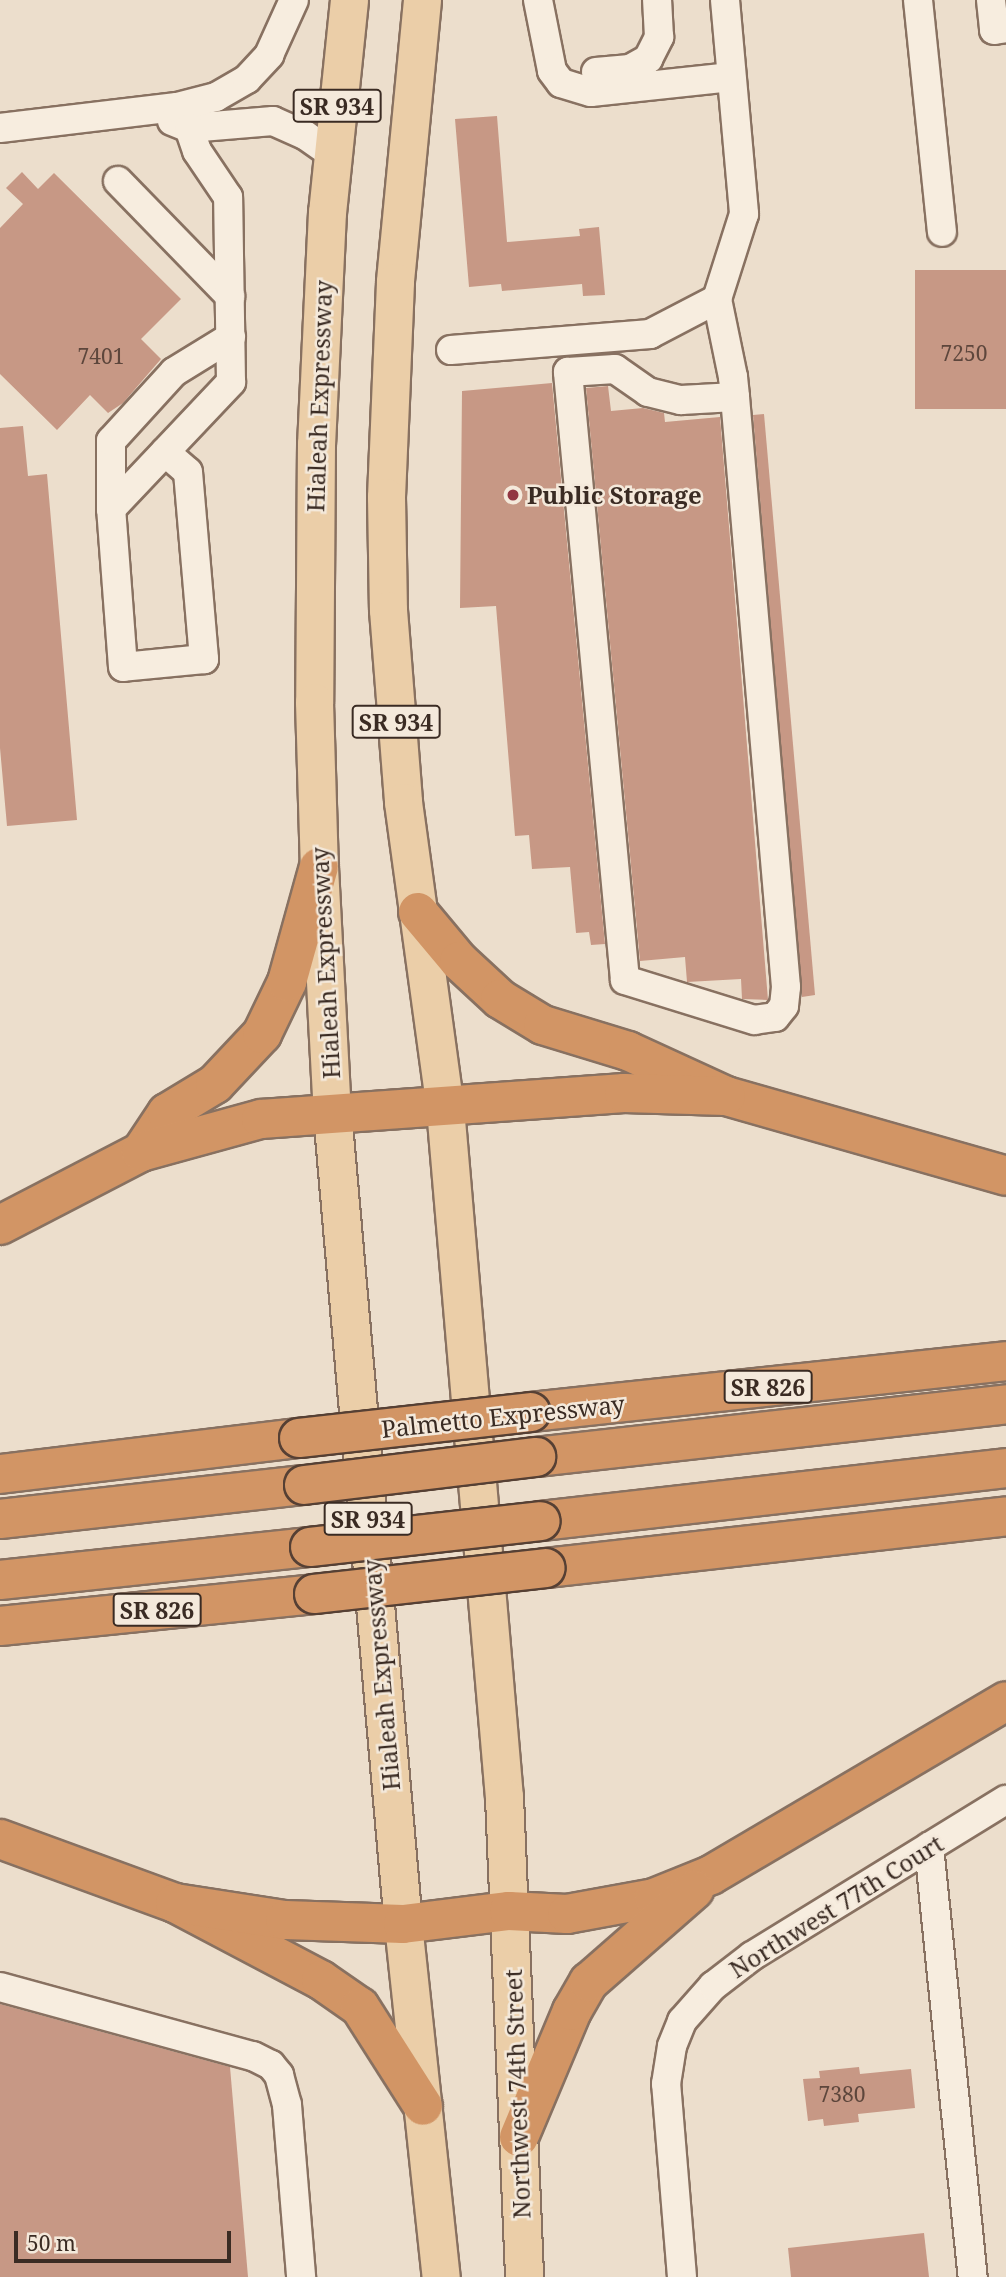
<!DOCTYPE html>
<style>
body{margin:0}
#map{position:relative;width:1006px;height:2277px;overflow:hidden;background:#ecdecc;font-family:"Noto Serif",serif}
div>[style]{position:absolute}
.building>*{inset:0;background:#c79885;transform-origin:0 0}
.roads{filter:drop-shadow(2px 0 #887161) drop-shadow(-2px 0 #887161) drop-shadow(0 2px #887161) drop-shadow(0 -2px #887161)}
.minor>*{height:28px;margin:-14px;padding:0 14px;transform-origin:14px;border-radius:14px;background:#f7eddf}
.major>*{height:37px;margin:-18.5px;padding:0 18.5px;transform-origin:18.5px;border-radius:18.5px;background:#ebcea8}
.highway>*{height:38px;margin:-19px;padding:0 19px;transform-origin:19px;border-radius:19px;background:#d29565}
.bridges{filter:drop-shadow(2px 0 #564034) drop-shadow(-2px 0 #564034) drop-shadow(0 2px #564034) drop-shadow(0 -2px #564034)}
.highway-bridge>*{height:38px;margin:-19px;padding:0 19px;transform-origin:19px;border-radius:19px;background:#d29565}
.dots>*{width:19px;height:19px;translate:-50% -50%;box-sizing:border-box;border:4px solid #f4e9db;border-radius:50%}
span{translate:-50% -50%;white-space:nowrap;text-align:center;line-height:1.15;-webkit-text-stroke:5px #f4e9db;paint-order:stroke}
.number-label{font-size:21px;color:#5d463c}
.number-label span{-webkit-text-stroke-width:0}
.shield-label span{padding:2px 5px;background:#f4e9db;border:2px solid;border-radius:5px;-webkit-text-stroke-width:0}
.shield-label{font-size:23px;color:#3a2b23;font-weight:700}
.street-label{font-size:24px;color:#3a2b23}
.poi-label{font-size:24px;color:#3a2b23;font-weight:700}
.left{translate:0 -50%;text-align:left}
.scale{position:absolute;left:14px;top:2231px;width:217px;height:32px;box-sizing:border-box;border:4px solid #3a2b23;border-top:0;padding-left:9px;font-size:21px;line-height:24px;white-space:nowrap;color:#3a2b23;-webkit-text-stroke:5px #f4e9db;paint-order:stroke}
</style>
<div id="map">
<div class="building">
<div style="clip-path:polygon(497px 116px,507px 242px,580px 236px,579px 229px,599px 227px,605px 295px,583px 296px,582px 284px,502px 291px,501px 284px,469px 287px,455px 119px)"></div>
<div style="clip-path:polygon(22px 172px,38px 189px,54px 173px,181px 299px,141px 339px,161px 359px,123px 403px,108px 413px,90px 395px,57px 430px,0 374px,0 228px,23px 204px,6px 188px)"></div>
<div style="left:1006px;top:270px;width:139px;height:91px;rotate:90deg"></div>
<div style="clip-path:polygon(552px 383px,605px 944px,591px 945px,589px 932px,576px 933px,570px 867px,532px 869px,529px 835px,515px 836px,496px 606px,460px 608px,462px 391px)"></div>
<div style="clip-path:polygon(608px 386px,611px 411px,643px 408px,664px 413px,665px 422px,720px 417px,768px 1000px,742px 999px,741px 979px,687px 982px,685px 957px,640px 961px,586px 388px)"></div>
<div style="clip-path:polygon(764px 414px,815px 995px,802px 997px,753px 415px)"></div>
<div style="clip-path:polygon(23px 426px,28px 476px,47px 474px,77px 820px,7px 826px,0 748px,0 428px)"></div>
<div style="clip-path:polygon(0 2004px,230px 2067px,248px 2277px,0 2277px)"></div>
<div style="clip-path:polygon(859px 2067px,860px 2074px,911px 2069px,915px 2108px,858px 2114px,859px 2122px,824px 2126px,823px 2119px,808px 2121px,803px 2079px,820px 2078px,819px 2071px)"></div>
<div style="clip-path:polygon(924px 2233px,929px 2277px,791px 2277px,788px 2248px)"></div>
</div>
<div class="roads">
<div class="minor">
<div style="left:538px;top:0;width:72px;rotate:78.8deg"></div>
<div style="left:552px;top:71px;width:15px;rotate:53deg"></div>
<div style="left:561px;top:83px;width:31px;rotate:17deg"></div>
<div style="left:591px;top:92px;width:141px;rotate:-6.1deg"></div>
<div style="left:725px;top:0;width:215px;rotate:84.9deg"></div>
<div style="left:744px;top:214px;width:89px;rotate:107.6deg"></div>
<div style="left:717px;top:299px;width:80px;rotate:78.4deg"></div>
<div style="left:733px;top:377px;width:20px;rotate:84deg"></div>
<div style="left:735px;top:397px;width:592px;rotate:85.06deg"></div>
<div style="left:786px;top:987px;width:19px;rotate:96deg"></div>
<div style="left:784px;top:1006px;width:14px;rotate:129deg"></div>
<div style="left:775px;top:1017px;width:21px;rotate:172deg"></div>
<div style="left:754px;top:1020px;width:135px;rotate:-162.8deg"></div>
<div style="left:625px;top:980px;width:611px;rotate:-95.36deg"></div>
<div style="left:568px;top:372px;width:47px;rotate:-3.7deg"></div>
<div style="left:615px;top:369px;width:40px;rotate:34.9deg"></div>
<div style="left:648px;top:392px;width:34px;rotate:14deg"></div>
<div style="left:681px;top:400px;width:54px;rotate:-3.2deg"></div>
<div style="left:918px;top:0;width:233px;rotate:84.1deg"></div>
<div style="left:991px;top:0;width:30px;rotate:84deg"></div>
<div style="left:994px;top:30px;width:12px;rotate:-9deg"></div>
<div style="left:596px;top:72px;width:34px;rotate:-5deg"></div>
<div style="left:630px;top:69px;width:21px;rotate:-29deg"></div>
<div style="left:648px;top:59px;width:25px;rotate:-63deg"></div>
<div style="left:659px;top:37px;width:37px;rotate:-93deg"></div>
<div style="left:172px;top:121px;width:18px;rotate:22deg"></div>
<div style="left:189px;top:128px;width:84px;rotate:-4.8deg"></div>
<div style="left:273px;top:121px;width:35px;rotate:24deg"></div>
<div style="left:305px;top:135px;width:33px;rotate:35deg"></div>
<div style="left:0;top:128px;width:178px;rotate:-6.8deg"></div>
<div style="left:177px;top:107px;width:40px;rotate:-14.4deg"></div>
<div style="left:216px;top:97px;width:36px;rotate:-30deg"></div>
<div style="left:247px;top:79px;width:33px;rotate:-47deg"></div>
<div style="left:269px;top:55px;width:60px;rotate:-65.6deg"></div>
<div style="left:118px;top:181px;width:161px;rotate:45.8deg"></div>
<div style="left:451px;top:350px;width:200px;rotate:-4.6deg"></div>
<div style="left:650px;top:334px;width:76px;rotate:-27.6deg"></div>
<div style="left:165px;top:452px;width:30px;rotate:41deg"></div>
<div style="left:188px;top:472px;width:188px;rotate:85.1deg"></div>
<div style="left:204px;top:659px;width:81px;rotate:174.4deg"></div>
<div style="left:123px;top:667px;width:158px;rotate:-94.3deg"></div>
<div style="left:111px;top:509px;width:68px;rotate:-90deg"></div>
<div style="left:111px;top:441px;width:93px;rotate:-47.6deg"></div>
<div style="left:174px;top:372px;width:67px;rotate:-31.6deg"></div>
<div style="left:111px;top:509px;width:175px;rotate:-46.6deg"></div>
<div style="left:231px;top:382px;width:185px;rotate:-90.9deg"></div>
<div style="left:228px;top:197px;width:55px;rotate:-124deg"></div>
<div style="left:197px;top:151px;width:24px;rotate:-109deg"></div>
<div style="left:929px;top:1847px;width:432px;rotate:84.2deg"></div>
<div style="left:0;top:1987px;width:262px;rotate:15.3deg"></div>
<div style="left:253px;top:2056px;width:20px;rotate:27deg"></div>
<div style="left:271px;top:2065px;width:13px;rotate:51deg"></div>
<div style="left:279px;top:2075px;width:31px;rotate:75deg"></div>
<div style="left:287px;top:2105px;width:173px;rotate:85.3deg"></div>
<div style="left:682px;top:2277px;width:194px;rotate:-94.7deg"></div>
<div style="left:666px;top:2084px;width:38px;rotate:-81deg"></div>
<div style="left:672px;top:2046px;width:27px;rotate:-68deg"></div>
<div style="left:682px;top:2021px;width:47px;rotate:-48.5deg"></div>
<div style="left:713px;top:1986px;width:49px;rotate:-37.6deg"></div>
<div style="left:752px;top:1956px;width:298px;rotate:-31.6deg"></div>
</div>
<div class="major">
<div style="left:349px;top:0;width:213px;rotate:95.9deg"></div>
<div style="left:327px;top:212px;width:232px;rotate:92.7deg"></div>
<div style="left:316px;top:444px;width:258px;rotate:90.4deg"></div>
<div style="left:314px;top:702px;width:165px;rotate:88.3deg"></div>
<div style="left:319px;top:867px;width:246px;rotate:87deg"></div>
<div style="left:332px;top:1113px;width:814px;rotate:85deg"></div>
<div style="left:403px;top:1924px;width:355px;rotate:83.9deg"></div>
<div style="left:422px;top:0;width:283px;rotate:95.5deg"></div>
<div style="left:395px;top:282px;width:215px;rotate:92.4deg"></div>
<div style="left:386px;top:497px;width:113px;rotate:89deg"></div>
<div style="left:388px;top:610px;width:193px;rotate:85.5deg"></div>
<div style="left:403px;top:802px;width:309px;rotate:82.2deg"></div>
<div style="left:445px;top:1108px;width:692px;rotate:85.11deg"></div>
<div style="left:504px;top:1797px;width:480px;rotate:87.6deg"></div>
</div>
<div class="highway">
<div style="left:418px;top:912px;width:64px;rotate:50.1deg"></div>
<div style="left:459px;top:961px;width:56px;rotate:42.8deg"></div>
<div style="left:500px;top:999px;width:50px;rotate:31.2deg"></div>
<div style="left:543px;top:1025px;width:89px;rotate:17deg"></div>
<div style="left:628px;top:1051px;width:108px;rotate:24.7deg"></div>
<div style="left:726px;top:1096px;width:291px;rotate:15.9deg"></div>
<div style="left:141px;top:1152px;width:47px;rotate:-56.3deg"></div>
<div style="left:167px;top:1113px;width:56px;rotate:-31.1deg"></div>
<div style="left:215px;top:1084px;width:69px;rotate:-46.8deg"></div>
<div style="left:262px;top:1034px;width:58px;rotate:-64.3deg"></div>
<div style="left:287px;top:982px;width:119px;rotate:-74.5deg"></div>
<div style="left:0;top:1225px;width:159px;rotate:-27.4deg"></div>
<div style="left:141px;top:1152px;width:124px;rotate:-15.4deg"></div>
<div style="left:261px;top:1119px;width:364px;rotate:-4.1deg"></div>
<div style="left:624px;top:1093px;width:102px;rotate:1.7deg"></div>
<div style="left:531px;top:1412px;width:478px;rotate:-6.1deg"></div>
<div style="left:536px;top:1457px;width:473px;rotate:-6.4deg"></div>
<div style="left:0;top:1474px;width:301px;rotate:-6.9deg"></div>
<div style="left:0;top:1519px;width:306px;rotate:-6.4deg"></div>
<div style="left:541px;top:1521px;width:468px;rotate:-6.5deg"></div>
<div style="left:546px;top:1568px;width:463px;rotate:-6.4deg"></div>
<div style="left:0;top:1580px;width:312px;rotate:-6.1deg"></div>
<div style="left:0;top:1626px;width:316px;rotate:-5.8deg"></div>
<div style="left:0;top:1839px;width:186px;rotate:20.1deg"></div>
<div style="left:175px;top:1903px;width:165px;rotate:27.8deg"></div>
<div style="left:321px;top:1980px;width:47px;rotate:34.7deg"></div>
<div style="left:360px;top:2007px;width:117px;rotate:57.5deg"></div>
<div style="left:175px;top:1903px;width:111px;rotate:8.8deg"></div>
<div style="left:285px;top:1920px;width:118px;rotate:1.9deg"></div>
<div style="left:403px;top:1924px;width:107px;rotate:-7deg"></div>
<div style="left:509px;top:1911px;width:58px;rotate:3deg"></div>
<div style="left:567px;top:1914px;width:88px;rotate:-10.4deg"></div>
<div style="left:654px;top:1898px;width:61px;rotate:-22deg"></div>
<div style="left:711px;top:1875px;width:342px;rotate:-30.5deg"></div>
<div style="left:519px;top:2137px;width:137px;rotate:-67.2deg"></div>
<div style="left:572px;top:2011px;width:34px;rotate:-60deg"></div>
<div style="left:589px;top:1982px;width:140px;rotate:-41.2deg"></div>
</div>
</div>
<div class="bridges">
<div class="highway-bridge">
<div style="left:299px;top:1438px;width:233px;rotate:-6.4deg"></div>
<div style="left:304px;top:1485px;width:234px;rotate:-6.9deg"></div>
<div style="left:310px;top:1547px;width:232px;rotate:-6.4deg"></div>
<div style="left:314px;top:1594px;width:233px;rotate:-6.4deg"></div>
</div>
</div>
<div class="dots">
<div style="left:513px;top:495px;background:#923642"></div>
</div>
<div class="number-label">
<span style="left:964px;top:353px">7250</span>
<span style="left:101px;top:356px">7401</span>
<span style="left:842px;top:2094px">7380</span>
</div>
<div class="shield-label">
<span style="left:337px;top:106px">SR 934</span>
<span style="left:396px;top:722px">SR 934</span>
<span style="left:768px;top:1387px">SR 826</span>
<span style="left:368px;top:1519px">SR 934</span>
<span style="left:157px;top:1610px">SR 826</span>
</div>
<div class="street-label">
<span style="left:319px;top:396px;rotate:-88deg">Hialeah Expressway</span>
<span style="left:325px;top:963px;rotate:-93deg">Hialeah Expressway</span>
<span style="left:503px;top:1416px;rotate:-6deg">Palmetto Expressway</span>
<span style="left:381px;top:1675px;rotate:-95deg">Hialeah Expressway</span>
<span style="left:836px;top:1906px;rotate:-32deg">Northwest 77th Court</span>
<span style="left:517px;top:2094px;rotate:-92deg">Northwest 74th Street</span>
</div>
<div class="poi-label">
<span class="left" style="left:527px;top:495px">Public Storage</span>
</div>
<div class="scale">50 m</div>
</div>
